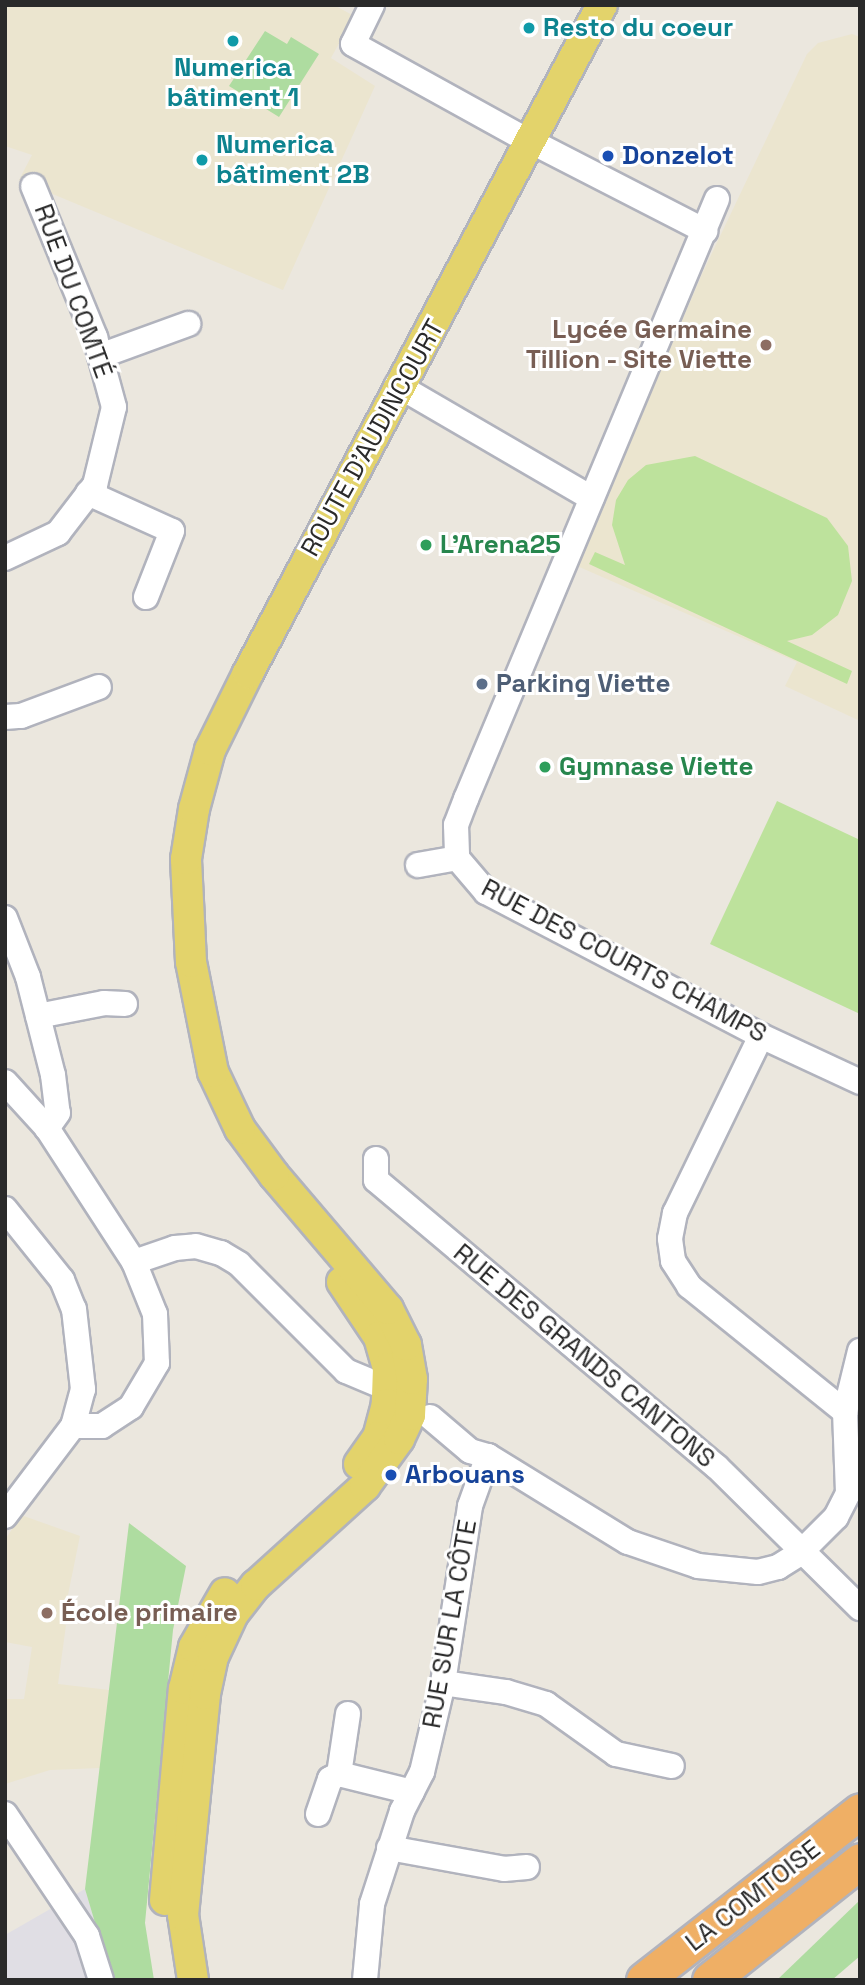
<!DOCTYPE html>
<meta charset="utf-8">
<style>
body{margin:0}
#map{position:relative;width:865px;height:1985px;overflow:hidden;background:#ebe7de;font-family:"Space Grotesk",sans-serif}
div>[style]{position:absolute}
.industrial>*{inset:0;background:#e0dee4}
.education>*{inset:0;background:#ebe5cf}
.green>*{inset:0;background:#aedca0}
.pitch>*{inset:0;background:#bde29c}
.roads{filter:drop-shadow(2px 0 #b1b3bd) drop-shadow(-2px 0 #b1b3bd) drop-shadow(0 2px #b1b3bd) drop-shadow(0 -2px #b1b3bd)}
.minor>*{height:24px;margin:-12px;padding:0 12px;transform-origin:12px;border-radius:12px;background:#fff}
.major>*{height:30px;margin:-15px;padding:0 15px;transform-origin:15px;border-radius:15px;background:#e3d36b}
.highway>*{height:35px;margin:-17.5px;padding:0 17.5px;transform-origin:17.5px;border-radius:17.5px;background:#efaf65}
.dots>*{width:19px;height:19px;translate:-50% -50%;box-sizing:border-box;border:4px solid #fff;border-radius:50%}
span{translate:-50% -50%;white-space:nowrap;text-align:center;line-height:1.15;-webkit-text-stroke:6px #fff;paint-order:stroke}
.culture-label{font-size:26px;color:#0d838f;font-weight:700}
.left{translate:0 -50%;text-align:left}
.transit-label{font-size:26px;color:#164399;font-weight:700}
.street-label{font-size:26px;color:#2a2a2a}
.education-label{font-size:26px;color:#785e54;font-weight:700}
.right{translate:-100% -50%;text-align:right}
.leisure-label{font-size:26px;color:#27864d;font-weight:700}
.service-label{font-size:26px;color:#4e5e75;font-weight:700}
.frame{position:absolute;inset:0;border:7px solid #2a2a2a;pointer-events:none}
</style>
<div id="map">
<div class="industrial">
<div style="clip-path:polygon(85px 1889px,112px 1980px,5px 1980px,5px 1935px)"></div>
</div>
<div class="education">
<div style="clip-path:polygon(5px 5px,334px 5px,354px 16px,331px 58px,375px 86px,283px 290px,19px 180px,32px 155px,5px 146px)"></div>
<div style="clip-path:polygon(852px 34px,860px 37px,860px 721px,785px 686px,797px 662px,577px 566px,702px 274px,807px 54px,818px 43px)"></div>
<div style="clip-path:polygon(21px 1515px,80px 1536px,62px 1624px,66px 1625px,58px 1684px,109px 1690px,100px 1768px,50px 1770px,5px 1784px,5px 1699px,24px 1699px,32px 1647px,5px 1642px,5px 1540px)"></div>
</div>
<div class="green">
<div style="clip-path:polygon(265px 31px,287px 44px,291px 37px,319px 54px,279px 117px,229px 86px)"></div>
<div style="clip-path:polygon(129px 1523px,186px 1566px,173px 1630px,145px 1923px,154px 1980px,112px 1980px,85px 1889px)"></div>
<div style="clip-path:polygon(860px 1900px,860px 1956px,832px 1980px,777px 1980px)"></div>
</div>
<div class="pitch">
<div style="clip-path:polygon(695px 456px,827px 518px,848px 546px,852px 581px,838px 615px,812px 635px,787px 641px,852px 671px,847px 684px,589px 564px,595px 552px,625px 565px,612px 525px,616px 500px,628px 480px,646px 465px)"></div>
<div style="clip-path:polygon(777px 801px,860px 840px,860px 1014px,710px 944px)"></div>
</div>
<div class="roads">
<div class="minor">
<div style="left:372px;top:5px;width:43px;rotate:116deg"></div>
<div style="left:353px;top:44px;width:186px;rotate:28.9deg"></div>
<div style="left:532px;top:142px;width:195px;rotate:27.2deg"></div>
<div style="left:717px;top:199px;width:650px;rotate:112.7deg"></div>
<div style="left:466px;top:799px;width:28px;rotate:111deg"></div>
<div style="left:456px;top:825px;width:33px;rotate:88deg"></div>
<div style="left:457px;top:858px;width:45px;rotate:49.5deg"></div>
<div style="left:486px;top:892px;width:310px;rotate:27.6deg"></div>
<div style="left:761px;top:1036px;width:109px;rotate:24.9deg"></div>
<div style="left:100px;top:356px;width:94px;rotate:-20deg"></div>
<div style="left:397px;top:385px;width:225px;rotate:30.2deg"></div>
<div style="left:88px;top:493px;width:92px;rotate:24.3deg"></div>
<div style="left:172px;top:531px;width:71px;rotate:111.5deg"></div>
<div style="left:5px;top:558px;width:59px;rotate:-25.3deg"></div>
<div style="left:58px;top:533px;width:61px;rotate:-52.4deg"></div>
<div style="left:95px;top:485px;width:80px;rotate:-76.3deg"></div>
<div style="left:114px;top:407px;width:73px;rotate:-105.2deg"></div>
<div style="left:95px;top:337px;width:163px;rotate:-112.3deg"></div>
<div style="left:5px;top:717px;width:16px;rotate:-4deg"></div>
<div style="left:21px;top:716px;width:83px;rotate:-20.4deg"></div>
<div style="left:418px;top:865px;width:40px;rotate:-10deg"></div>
<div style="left:5px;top:918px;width:63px;rotate:68.7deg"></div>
<div style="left:28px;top:977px;width:101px;rotate:75.7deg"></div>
<div style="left:53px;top:1075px;width:38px;rotate:83deg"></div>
<div style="left:58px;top:1113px;width:19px;rotate:126deg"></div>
<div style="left:47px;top:1128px;width:62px;rotate:-132.4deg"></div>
<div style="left:38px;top:1016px;width:67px;rotate:-11.1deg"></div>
<div style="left:104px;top:1003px;width:21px;rotate:3deg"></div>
<div style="left:761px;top:1036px;width:197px;rotate:115.9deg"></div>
<div style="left:675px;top:1213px;width:26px;rotate:101deg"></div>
<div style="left:670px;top:1239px;width:22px;rotate:82deg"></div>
<div style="left:673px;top:1261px;width:30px;rotate:57deg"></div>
<div style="left:689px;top:1286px;width:201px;rotate:38.9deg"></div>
<div style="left:47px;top:1128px;width:160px;rotate:57deg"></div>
<div style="left:134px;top:1262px;width:56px;rotate:68deg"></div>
<div style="left:155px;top:1314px;width:49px;rotate:87.7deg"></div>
<div style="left:157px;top:1363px;width:51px;rotate:120.6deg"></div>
<div style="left:131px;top:1407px;width:35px;rotate:147deg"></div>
<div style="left:102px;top:1426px;width:29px;rotate:180deg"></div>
<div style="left:376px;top:1159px;width:21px;rotate:90deg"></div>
<div style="left:376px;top:1180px;width:446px;rotate:40.1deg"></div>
<div style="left:717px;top:1467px;width:201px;rotate:44.6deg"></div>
<div style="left:5px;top:1209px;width:91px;rotate:51.2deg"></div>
<div style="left:62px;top:1280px;width:31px;rotate:68deg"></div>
<div style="left:74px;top:1309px;width:81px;rotate:83.6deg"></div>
<div style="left:83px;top:1389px;width:38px;rotate:105deg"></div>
<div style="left:73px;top:1426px;width:113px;rotate:127.1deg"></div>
<div style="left:134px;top:1262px;width:43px;rotate:-18.9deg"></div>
<div style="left:175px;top:1248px;width:21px;rotate:-5deg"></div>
<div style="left:196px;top:1246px;width:26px;rotate:16deg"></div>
<div style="left:221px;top:1253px;width:21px;rotate:31deg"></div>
<div style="left:239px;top:1264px;width:151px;rotate:45deg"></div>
<div style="left:346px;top:1371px;width:47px;rotate:22.7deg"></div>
<div style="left:430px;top:1417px;width:52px;rotate:40.4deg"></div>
<div style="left:470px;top:1451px;width:19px;rotate:16deg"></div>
<div style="left:488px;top:1456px;width:164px;rotate:31.6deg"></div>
<div style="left:628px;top:1542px;width:74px;rotate:18.9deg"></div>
<div style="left:698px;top:1566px;width:60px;rotate:5.7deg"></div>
<div style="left:758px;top:1572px;width:21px;rotate:-14deg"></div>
<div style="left:778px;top:1567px;width:26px;rotate:-32deg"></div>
<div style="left:800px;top:1553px;width:51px;rotate:-45deg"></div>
<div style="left:836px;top:1517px;width:27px;rotate:-63deg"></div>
<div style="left:848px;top:1493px;width:81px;rotate:-92.1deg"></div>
<div style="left:845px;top:1412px;width:63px;rotate:-76.2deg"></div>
<div style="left:443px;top:1683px;width:64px;rotate:8.1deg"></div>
<div style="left:506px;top:1692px;width:42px;rotate:16.7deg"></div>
<div style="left:546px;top:1704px;width:86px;rotate:35.5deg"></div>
<div style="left:616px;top:1754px;width:57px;rotate:12.1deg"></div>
<div style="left:348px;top:1714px;width:61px;rotate:98.5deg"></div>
<div style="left:339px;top:1774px;width:75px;rotate:13.9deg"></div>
<div style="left:5px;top:1814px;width:147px;rotate:56.1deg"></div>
<div style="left:87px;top:1936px;width:46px;rotate:72.3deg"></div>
<div style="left:318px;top:1814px;width:37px;rotate:-71deg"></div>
<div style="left:330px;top:1779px;width:10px;rotate:-29deg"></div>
<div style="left:389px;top:1848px;width:117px;rotate:10.3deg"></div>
<div style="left:504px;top:1869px;width:23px;rotate:-5deg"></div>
<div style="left:365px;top:1980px;width:76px;rotate:-84.7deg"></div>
<div style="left:372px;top:1904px;width:98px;rotate:-72.1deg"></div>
<div style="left:402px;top:1811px;width:44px;rotate:-62.9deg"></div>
<div style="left:422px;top:1772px;width:91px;rotate:-76.7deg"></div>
<div style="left:443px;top:1683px;width:179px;rotate:-81.3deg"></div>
<div style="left:470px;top:1506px;width:53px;rotate:-70.2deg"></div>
</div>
<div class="major">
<div style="left:342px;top:1282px;width:66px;rotate:56.1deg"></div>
<div style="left:379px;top:1337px;width:32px;rotate:74deg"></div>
<div style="left:388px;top:1368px;width:36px;rotate:92deg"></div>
<div style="left:387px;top:1404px;width:34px;rotate:105deg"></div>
<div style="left:378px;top:1437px;width:33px;rotate:125deg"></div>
<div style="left:165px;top:1900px;width:212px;rotate:-84.9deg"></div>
<div style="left:184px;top:1689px;width:43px;rotate:-76.6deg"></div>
<div style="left:194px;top:1647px;width:62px;rotate:-60.1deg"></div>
<div style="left:193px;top:1980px;width:66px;rotate:-98.7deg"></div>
<div style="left:183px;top:1915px;width:222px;rotate:-84.3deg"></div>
<div style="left:205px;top:1694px;width:38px;rotate:-78deg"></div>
<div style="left:213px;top:1657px;width:47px;rotate:-65.1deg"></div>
<div style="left:233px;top:1614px;width:37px;rotate:-52deg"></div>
<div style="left:256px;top:1585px;width:147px;rotate:-42.2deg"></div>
<div style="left:365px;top:1486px;width:58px;rotate:-54.1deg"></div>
<div style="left:399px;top:1439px;width:26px;rotate:-65deg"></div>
<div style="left:410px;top:1415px;width:36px;rotate:-87deg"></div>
<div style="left:412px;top:1379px;width:35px;rotate:-100deg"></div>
<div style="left:406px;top:1345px;width:40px;rotate:-116.6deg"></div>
<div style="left:388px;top:1309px;width:176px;rotate:-130.4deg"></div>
<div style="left:274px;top:1175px;width:57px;rotate:-126.5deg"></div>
<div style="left:240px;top:1129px;width:63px;rotate:-115.3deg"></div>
<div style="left:213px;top:1072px;width:112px;rotate:-101.3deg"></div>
<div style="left:191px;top:962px;width:103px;rotate:-92.8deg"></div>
<div style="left:186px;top:859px;width:51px;rotate:-80.9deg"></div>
<div style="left:194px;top:809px;width:61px;rotate:-74.8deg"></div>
<div style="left:210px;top:750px;width:86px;rotate:-63.7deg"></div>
<div style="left:248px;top:673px;width:756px;rotate:-62.08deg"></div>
</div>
<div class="highway">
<div style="left:644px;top:1980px;width:274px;rotate:-38deg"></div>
<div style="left:710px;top:1980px;width:191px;rotate:-38.4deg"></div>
</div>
</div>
<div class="dots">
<div style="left:529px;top:28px;background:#0f9aa8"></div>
<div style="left:233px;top:41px;background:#0f9aa8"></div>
<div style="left:608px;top:156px;background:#1a4fb4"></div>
<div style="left:202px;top:160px;background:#0f9aa8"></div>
<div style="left:766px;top:345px;background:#8d6e63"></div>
<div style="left:426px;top:545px;background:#2e9e5b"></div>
<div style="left:482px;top:684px;background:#5c6f8a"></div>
<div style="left:545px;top:767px;background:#2e9e5b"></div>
<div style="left:391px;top:1475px;background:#1a4fb4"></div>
<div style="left:47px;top:1613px;background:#8d6e63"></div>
</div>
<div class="culture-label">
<span class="left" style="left:543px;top:28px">Resto du coeur</span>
<span style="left:233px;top:83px">Numerica<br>bâtiment 1</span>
<span class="left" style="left:216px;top:160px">Numerica<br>bâtiment 2B</span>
</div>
<div class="transit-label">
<span class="left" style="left:622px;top:156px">Donzelot</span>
<span class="left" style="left:405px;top:1475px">Arbouans</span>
</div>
<div class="street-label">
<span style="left:73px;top:291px;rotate:70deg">RUE DU COMTÉ</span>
<span style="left:373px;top:438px;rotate:-61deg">ROUTE D'AUDINCOURT</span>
<span style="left:624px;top:961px;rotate:28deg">RUE DES COURTS CHAMPS</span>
<span style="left:584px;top:1356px;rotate:40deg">RUE DES GRANDS CANTONS</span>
<span style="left:450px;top:1624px;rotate:-80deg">RUE SUR LA CÔTE</span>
<span style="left:753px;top:1896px;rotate:-38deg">LA COMTOISE</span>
</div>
<div class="education-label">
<span class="right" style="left:752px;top:345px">Lycée Germaine<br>Tillion - Site Viette</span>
<span class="left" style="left:61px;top:1613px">École primaire</span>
</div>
<div class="leisure-label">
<span class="left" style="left:440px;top:545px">L'Arena25</span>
<span class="left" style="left:559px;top:767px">Gymnase Viette</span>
</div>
<div class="service-label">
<span class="left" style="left:496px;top:684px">Parking Viette</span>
</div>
<div class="frame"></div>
</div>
